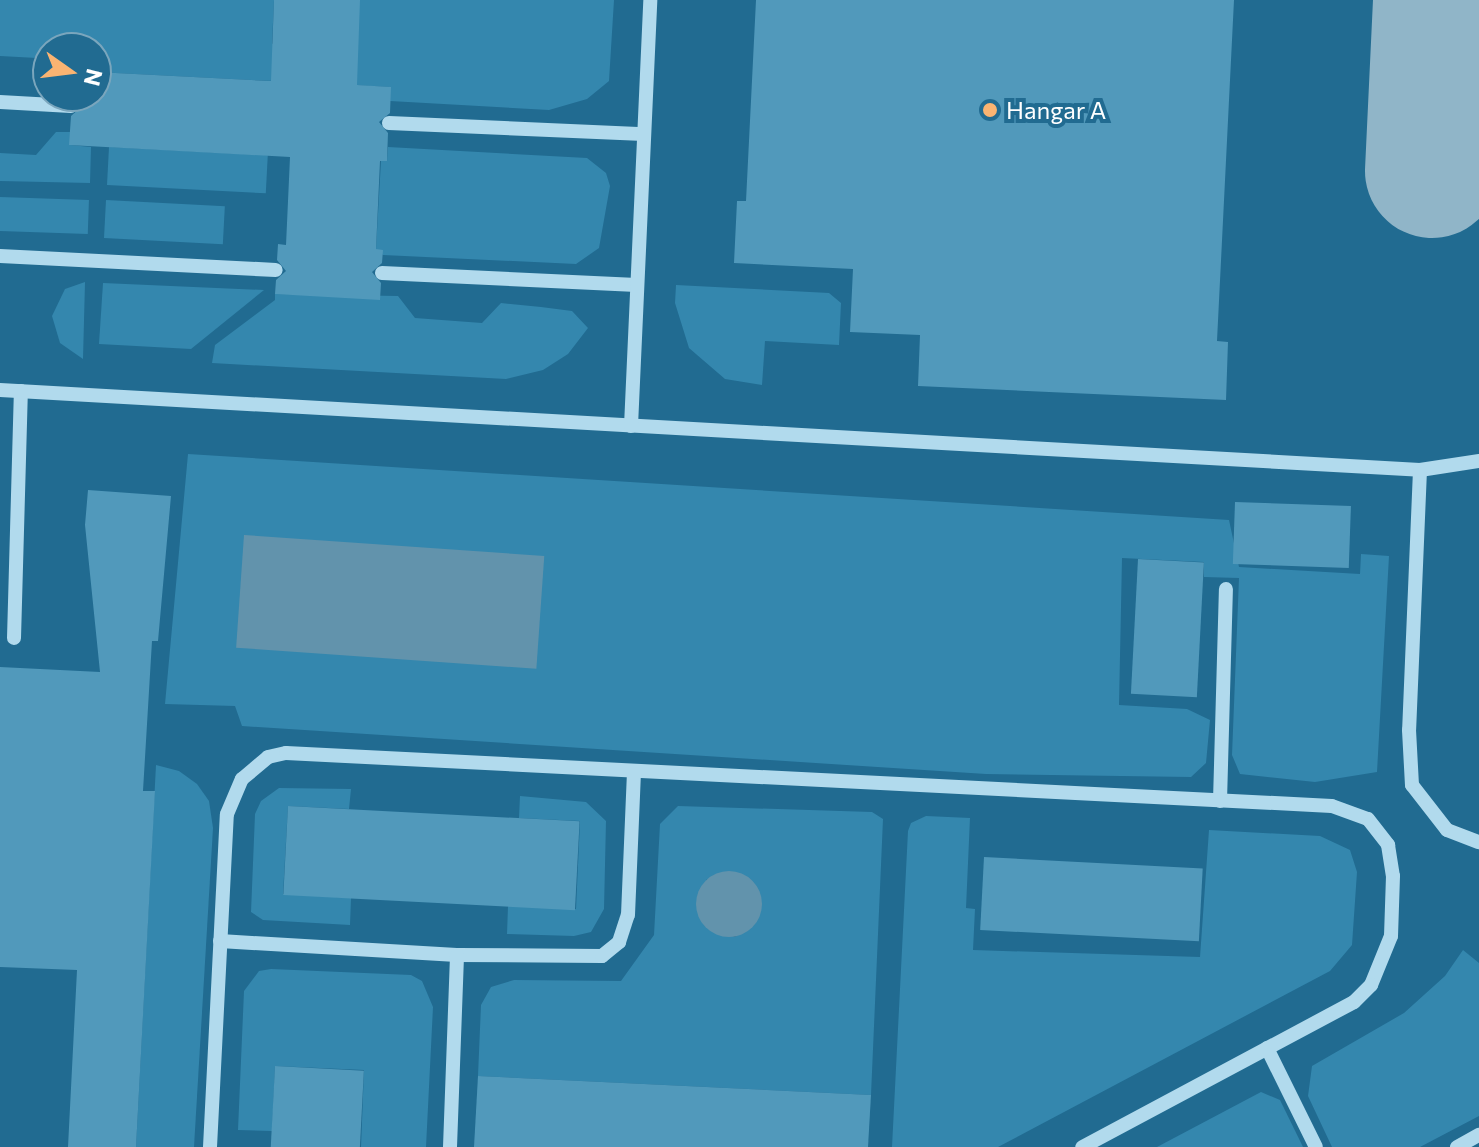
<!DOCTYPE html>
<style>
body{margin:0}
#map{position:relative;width:1479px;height:1147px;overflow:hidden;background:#216b91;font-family:Commissioner,sans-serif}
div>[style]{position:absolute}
.green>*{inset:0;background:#3487ae;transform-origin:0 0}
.water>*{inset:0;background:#6293ac;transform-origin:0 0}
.round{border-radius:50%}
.taxiway>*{height:134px;margin:-67px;padding:0 67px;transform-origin:67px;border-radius:67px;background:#90b5c8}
.building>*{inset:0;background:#5199bb;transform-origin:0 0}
.minor>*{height:14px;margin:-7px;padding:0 7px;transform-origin:7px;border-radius:7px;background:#b1daed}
.dots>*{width:22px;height:22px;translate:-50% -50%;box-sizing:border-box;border:4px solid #216b91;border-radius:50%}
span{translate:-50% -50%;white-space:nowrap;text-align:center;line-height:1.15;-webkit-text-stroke:8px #216b91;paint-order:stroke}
.poi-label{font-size:24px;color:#fff}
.left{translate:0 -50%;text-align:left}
.north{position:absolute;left:32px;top:32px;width:80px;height:80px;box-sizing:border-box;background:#216b91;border:2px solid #7aa6bd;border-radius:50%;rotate:104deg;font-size:22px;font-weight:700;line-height:32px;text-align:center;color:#fff}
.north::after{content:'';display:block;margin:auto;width:28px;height:36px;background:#fab472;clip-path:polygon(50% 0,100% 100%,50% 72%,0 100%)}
</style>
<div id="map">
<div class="green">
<div style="clip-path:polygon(0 0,274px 0,272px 44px,360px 0,614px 0,609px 81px,587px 99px,549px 110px,390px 101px,390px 87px,96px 72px,96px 48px,48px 48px,48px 72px,37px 58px,0 56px)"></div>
<div style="clip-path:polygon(56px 132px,70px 132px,70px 145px,91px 147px,90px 183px,0 181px,0 153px,36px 155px)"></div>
<div style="left:109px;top:147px;width:159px;height:38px;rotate:3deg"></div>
<div style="clip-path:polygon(388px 147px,587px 158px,606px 173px,610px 186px,599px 248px,576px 264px,383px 255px,376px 249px,381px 161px,387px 161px)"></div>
<div style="left:0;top:197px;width:89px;height:34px;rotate:2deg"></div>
<div style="left:106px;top:200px;width:119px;height:38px;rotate:3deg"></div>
<div style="clip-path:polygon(85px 282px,83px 359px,60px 343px,52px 316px,65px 289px)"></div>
<div style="clip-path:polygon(103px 283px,264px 290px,191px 349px,99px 344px)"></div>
<div style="clip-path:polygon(676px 285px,829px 293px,841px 303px,839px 345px,765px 341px,762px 385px,725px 379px,689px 348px,675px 303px)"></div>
<div style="clip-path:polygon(275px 294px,398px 296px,415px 318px,482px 323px,501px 303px,541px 307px,572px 311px,588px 328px,568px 354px,543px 370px,506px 379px,212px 363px,215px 345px,275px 300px)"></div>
<div style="clip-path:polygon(188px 454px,1229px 520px,1239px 567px,1360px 574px,1361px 554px,1389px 556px,1377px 772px,1315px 782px,1240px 774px,1232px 755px,1239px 578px,1204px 577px,1204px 562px,1122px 558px,1119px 705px,1187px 709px,1210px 720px,1206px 763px,1191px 777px,986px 774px,242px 726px,235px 706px,165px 704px)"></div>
<div style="clip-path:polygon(156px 765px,179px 771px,197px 784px,209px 801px,213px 828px,194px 1147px,136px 1147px)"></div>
<div style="clip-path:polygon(279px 788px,351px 789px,349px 809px,288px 806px,283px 894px,351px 898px,350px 925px,263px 920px,251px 912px,255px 814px,261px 801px)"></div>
<div style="clip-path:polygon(520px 796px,586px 802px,606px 821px,604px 909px,591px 932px,574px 936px,507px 934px,508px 906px,576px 909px,580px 821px,519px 818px)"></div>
<div style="clip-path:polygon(evenodd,678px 806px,872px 812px,883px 819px,871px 1095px,478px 1076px,481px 1005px,491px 987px,514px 980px,621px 981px,654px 935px,660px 824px,678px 806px,707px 879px,754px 925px,735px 937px,705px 926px,697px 897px,707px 879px)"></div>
<div style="clip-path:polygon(926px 816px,970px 818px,966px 908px,975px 909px,973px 950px,1200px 957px,1209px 830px,1320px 836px,1350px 850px,1357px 872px,1352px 945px,1330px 971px,998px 1147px,892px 1147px,908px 831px,911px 823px)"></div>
<div style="clip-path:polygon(1463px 950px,1479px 963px,1479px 1116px,1420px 1147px,1332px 1147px,1308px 1096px,1312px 1066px,1404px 1013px,1445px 976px)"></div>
<div style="clip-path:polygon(271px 969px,411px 975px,422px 981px,433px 1007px,426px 1147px,361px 1147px,364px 1070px,275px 1066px,272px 1131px,238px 1130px,244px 991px,259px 971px)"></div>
<div style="clip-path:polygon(1261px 1092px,1280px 1100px,1303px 1147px,1157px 1147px)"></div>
</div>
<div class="water">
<div style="left:244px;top:535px;width:301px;height:113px;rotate:4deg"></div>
<div class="round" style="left:696px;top:871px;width:66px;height:66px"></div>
</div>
<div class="taxiway">
<div style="left:1432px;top:171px;width:171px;rotate:-87.3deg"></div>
</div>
<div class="building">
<div style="clip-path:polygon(274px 0,360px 0,357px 85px,391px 87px,390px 113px,379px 122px,388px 133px,387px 161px,380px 161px,376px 249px,383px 250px,382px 263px,372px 272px,381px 283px,380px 300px,275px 294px,276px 280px,286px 271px,277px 260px,278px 244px,286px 245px,290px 157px,69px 145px,71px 116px,81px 107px,72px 96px,96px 96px,96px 72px,271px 81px)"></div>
<div style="clip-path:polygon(756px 0,1234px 0,1217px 341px,1228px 342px,1226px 400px,918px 386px,920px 335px,850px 332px,853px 269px,734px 263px,737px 201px,746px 201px)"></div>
<div style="clip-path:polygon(88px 490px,171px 496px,158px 641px,152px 641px,143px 791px,155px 791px,136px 1147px,68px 1147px,77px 970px,0 967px,0 667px,100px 672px,85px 525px)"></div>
<div style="left:1235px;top:502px;width:116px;height:62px;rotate:2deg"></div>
<div style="left:1138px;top:559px;width:66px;height:135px;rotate:3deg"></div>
<div style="left:288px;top:806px;width:292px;height:89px;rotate:3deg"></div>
<div style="left:984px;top:857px;width:219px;height:73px;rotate:3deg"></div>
<div style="left:275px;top:1066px;width:89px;height:81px;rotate:3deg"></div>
<div style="clip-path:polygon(478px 1076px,871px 1095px,868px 1147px,474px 1147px)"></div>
</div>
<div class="minor">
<div style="left:0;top:102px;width:71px;rotate:3.2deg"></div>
<div style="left:389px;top:123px;width:255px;rotate:2.5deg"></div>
<div style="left:0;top:256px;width:276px;rotate:2.9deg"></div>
<div style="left:382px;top:273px;width:255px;rotate:2.7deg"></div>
<div style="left:0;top:390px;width:1422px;rotate:3.22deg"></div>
<div style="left:1420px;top:470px;width:60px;rotate:-8.7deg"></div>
<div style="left:631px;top:426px;width:426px;rotate:-87.4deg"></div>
<div style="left:1420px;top:470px;width:260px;rotate:92.4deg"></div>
<div style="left:1409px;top:730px;width:55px;rotate:86.9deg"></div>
<div style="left:1412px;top:785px;width:57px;rotate:52.1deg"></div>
<div style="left:1447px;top:830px;width:34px;rotate:21deg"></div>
<div style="left:14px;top:638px;width:247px;rotate:-88.4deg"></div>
<div style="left:1220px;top:801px;width:212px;rotate:-88.4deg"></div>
<div style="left:220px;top:941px;width:237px;rotate:3.4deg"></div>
<div style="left:457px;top:955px;width:145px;rotate:0.4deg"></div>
<div style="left:602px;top:956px;width:22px;rotate:-39deg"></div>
<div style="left:619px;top:942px;width:28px;rotate:-72deg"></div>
<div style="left:628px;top:915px;width:143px;rotate:-87.6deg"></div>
<div style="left:1267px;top:1048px;width:110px;rotate:63.7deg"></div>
<div style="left:210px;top:1147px;width:333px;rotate:-87.1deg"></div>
<div style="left:227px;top:814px;width:38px;rotate:-67deg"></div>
<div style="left:242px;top:779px;width:34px;rotate:-40deg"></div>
<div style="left:268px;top:757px;width:18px;rotate:-13deg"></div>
<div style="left:286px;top:753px;width:1047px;rotate:2.9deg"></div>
<div style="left:1332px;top:806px;width:38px;rotate:20deg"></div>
<div style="left:1368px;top:819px;width:33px;rotate:52deg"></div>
<div style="left:1388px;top:845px;width:31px;rotate:81deg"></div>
<div style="left:1393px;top:876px;width:60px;rotate:91.9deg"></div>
<div style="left:1391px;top:936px;width:53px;rotate:112.2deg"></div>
<div style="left:1371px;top:985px;width:24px;rotate:135deg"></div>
<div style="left:1354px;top:1002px;width:308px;rotate:151.9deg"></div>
<div style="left:450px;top:1147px;width:192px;rotate:-87.9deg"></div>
<div style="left:1457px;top:1147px;width:25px;rotate:-29deg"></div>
</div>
<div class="dots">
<div style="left:990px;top:110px;background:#fab472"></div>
</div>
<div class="poi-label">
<span class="left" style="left:1006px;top:110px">Hangar A</span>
</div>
<div class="north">N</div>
</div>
